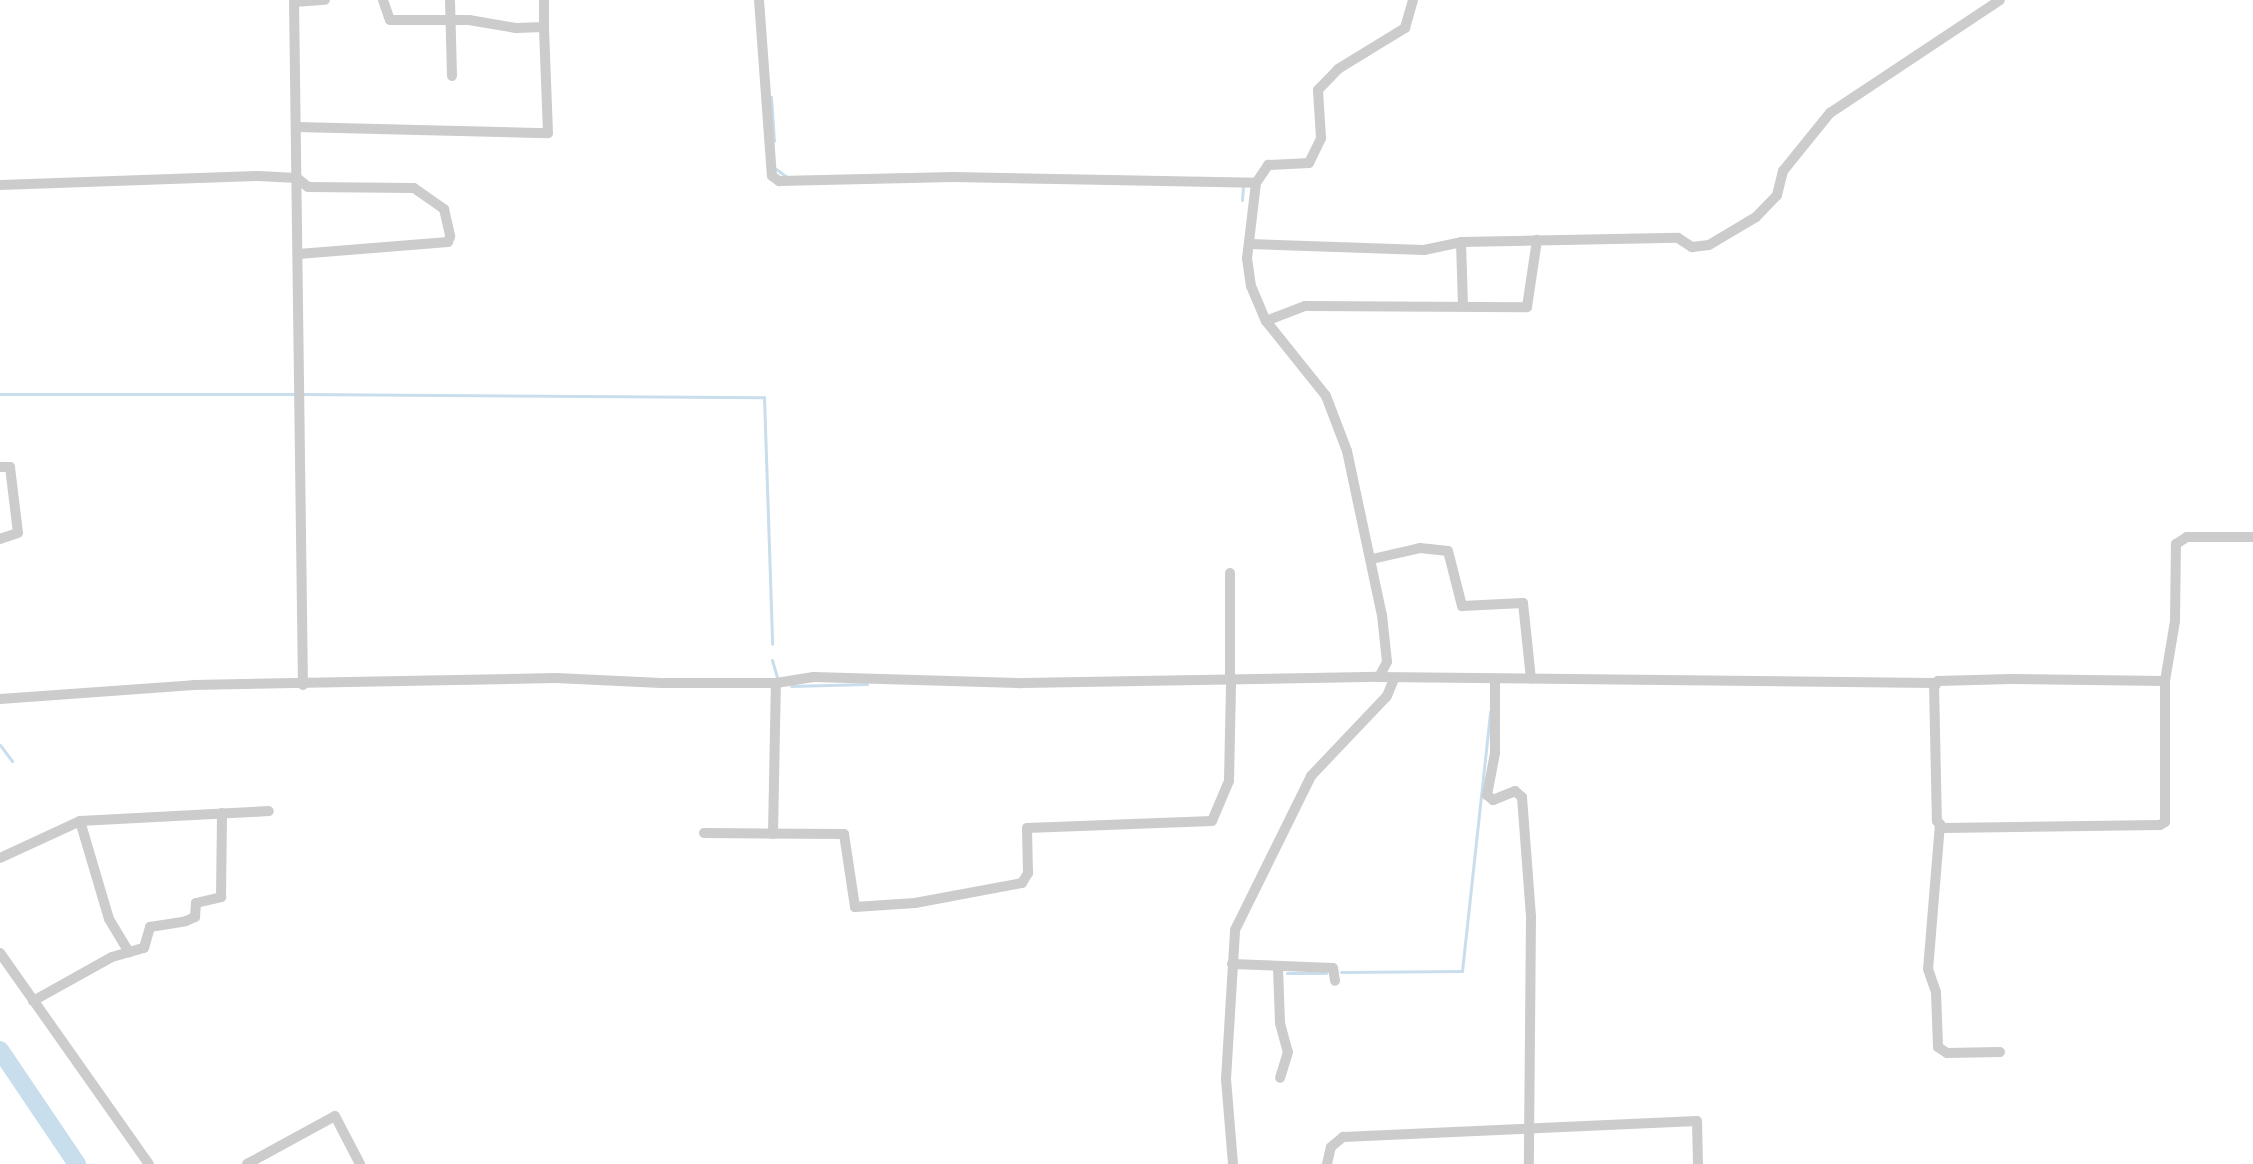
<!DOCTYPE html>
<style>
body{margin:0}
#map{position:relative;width:2253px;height:1164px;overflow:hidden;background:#fff;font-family:Inter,sans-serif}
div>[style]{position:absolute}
.stream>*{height:3px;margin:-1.5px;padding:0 1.5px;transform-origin:1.5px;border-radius:1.5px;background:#c9deec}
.river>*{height:18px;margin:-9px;padding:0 9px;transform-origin:9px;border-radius:9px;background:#c9deec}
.minor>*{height:10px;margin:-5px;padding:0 5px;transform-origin:5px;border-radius:5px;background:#ccc}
span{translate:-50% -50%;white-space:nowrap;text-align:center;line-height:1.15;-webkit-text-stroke:6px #fff;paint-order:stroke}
</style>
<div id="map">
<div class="stream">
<div style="left:771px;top:97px;width:44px;rotate:86.1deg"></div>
<div style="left:776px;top:169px;width:14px;rotate:36deg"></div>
<div style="left:1242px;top:200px;width:15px;rotate:-86deg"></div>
<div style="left:0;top:394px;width:295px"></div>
<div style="left:302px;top:394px;width:462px;rotate:0.4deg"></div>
<div style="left:764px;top:397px;width:247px;rotate:88.1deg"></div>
<div style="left:772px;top:660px;width:19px;rotate:74deg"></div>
<div style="left:791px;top:686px;width:76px;rotate:-1.5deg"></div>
<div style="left:0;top:745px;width:20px;rotate:53deg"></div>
<div style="left:1341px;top:972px;width:121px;rotate:-0.5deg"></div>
<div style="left:1462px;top:971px;width:261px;rotate:-83.8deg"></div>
<div style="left:1287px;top:973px;width:39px"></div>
</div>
<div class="river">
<div style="left:0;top:1050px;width:138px;rotate:56deg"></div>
</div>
<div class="minor">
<div style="left:294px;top:0;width:685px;rotate:89.25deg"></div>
<div style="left:383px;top:0;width:21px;rotate:71deg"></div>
<div style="left:390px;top:20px;width:79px"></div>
<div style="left:469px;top:20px;width:48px;rotate:9.7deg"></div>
<div style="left:516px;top:28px;width:28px;rotate:-2deg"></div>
<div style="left:544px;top:27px;width:27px;rotate:-90deg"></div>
<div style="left:450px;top:0;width:76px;rotate:88.5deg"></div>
<div style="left:759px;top:0;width:176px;rotate:85.8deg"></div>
<div style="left:772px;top:176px;width:9px;rotate:36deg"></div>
<div style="left:779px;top:181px;width:174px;rotate:-1.3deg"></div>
<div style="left:953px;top:177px;width:303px;rotate:1.1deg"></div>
<div style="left:1256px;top:183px;width:76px;rotate:96.8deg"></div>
<div style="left:1247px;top:258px;width:28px;rotate:82deg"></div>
<div style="left:1251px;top:286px;width:38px;rotate:67deg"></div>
<div style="left:1266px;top:321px;width:96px;rotate:51.3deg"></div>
<div style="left:1326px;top:396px;width:59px;rotate:69.1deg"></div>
<div style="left:1347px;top:451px;width:168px;rotate:78deg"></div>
<div style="left:1382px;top:615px;width:47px;rotate:83.9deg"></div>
<div style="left:1387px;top:662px;width:17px;rotate:118deg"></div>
<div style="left:294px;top:2px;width:31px;rotate:-4deg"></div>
<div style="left:297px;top:127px;width:251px;rotate:1.4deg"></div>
<div style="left:548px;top:133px;width:106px;rotate:-92.2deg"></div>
<div style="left:1256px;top:183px;width:22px;rotate:-56deg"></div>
<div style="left:1268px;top:165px;width:41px;rotate:-2.8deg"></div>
<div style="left:1309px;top:163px;width:28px;rotate:-64deg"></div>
<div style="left:1321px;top:138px;width:48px;rotate:-93.6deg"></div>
<div style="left:1318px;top:90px;width:29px;rotate:-46deg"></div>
<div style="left:1338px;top:69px;width:79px;rotate:-31.5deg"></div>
<div style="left:1405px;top:28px;width:29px;rotate:-74deg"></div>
<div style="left:0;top:185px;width:258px;rotate:-2deg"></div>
<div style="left:258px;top:176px;width:39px;rotate:3deg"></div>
<div style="left:297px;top:178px;width:14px;rotate:39deg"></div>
<div style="left:308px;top:187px;width:106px;rotate:0.5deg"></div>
<div style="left:414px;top:188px;width:37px;rotate:35deg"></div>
<div style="left:444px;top:209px;width:28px;rotate:77deg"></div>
<div style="left:450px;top:236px;width:6px;rotate:108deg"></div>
<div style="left:448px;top:242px;width:150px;rotate:175.4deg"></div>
<div style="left:1461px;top:242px;width:64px;rotate:88.2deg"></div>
<div style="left:1249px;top:244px;width:175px;rotate:2deg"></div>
<div style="left:1424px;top:250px;width:38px;rotate:-12deg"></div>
<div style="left:1461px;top:242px;width:217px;rotate:-1.1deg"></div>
<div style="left:1678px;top:238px;width:17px;rotate:33deg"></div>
<div style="left:1692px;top:247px;width:17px;rotate:-7deg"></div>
<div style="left:1709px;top:245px;width:55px;rotate:-30.8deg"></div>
<div style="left:1756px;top:217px;width:30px;rotate:-46deg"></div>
<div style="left:1777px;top:195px;width:25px;rotate:-76deg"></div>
<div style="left:1783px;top:171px;width:75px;rotate:-51deg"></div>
<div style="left:1830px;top:113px;width:204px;rotate:-33.6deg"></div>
<div style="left:1266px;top:321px;width:42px;rotate:-21deg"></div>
<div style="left:1305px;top:306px;width:222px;rotate:0.3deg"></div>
<div style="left:1527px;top:307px;width:68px;rotate:-81.5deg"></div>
<div style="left:0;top:467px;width:10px"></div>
<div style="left:10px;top:467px;width:66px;rotate:83.1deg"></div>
<div style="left:18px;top:533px;width:19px;rotate:162deg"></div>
<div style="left:1372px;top:559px;width:49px;rotate:-12.9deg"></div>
<div style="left:1420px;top:548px;width:28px;rotate:6deg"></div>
<div style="left:1448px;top:551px;width:57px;rotate:75.7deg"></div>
<div style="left:1462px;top:606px;width:61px;rotate:-2.8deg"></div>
<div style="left:1523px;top:603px;width:76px;rotate:84deg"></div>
<div style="left:1230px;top:677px;width:104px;rotate:-90deg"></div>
<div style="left:1495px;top:679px;width:74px;rotate:90deg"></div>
<div style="left:1495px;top:753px;width:43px;rotate:100.8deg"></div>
<div style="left:1487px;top:795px;width:8px;rotate:40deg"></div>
<div style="left:1493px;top:800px;width:24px;rotate:-22deg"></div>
<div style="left:1515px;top:791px;width:9px;rotate:41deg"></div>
<div style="left:1522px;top:797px;width:119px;rotate:85.7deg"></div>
<div style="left:1531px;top:916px;width:248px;rotate:90.5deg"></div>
<div style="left:1935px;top:686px;width:6px;rotate:-59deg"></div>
<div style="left:1938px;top:681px;width:73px;rotate:-1.6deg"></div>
<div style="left:2011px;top:679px;width:154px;rotate:0.7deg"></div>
<div style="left:0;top:699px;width:194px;rotate:-4.1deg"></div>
<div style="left:193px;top:685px;width:363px;rotate:-1.1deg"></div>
<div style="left:556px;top:678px;width:105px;rotate:2.7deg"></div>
<div style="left:661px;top:683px;width:115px"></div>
<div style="left:776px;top:683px;width:38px;rotate:-9deg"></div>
<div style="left:814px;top:677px;width:208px;rotate:1.7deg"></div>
<div style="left:1022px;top:683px;width:357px;rotate:-1deg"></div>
<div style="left:1379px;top:677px;width:555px;rotate:0.62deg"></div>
<div style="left:1934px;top:683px;width:138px;rotate:88.8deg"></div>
<div style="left:1937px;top:821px;width:9px;rotate:49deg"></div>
<div style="left:1943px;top:828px;width:217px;rotate:-0.8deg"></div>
<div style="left:2160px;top:825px;width:6px;rotate:-31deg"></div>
<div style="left:2165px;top:822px;width:141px;rotate:-90deg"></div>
<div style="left:2165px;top:681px;width:61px;rotate:-80.5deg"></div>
<div style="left:2175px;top:621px;width:77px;rotate:-89.3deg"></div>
<div style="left:2176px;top:544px;width:13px;rotate:-32deg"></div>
<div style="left:2187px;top:537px;width:66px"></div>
<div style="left:80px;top:821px;width:102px;rotate:73.5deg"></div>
<div style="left:109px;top:919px;width:39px;rotate:59deg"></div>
<div style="left:1940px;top:824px;width:145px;rotate:94.7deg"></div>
<div style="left:1928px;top:969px;width:24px;rotate:71deg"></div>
<div style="left:1936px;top:992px;width:55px;rotate:87.9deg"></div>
<div style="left:1938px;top:1047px;width:11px;rotate:34deg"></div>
<div style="left:1947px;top:1053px;width:53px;rotate:-1.1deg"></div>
<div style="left:704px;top:833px;width:140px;rotate:0.4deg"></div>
<div style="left:844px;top:834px;width:74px;rotate:81.4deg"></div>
<div style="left:855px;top:907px;width:60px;rotate:-3.8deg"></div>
<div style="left:915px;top:903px;width:109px;rotate:-10.6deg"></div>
<div style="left:1022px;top:883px;width:12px;rotate:-59deg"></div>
<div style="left:1028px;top:873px;width:45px;rotate:-91.3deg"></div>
<div style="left:1027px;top:828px;width:185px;rotate:-2.2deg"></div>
<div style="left:1212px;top:821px;width:43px;rotate:-67deg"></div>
<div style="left:1229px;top:781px;width:96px;rotate:-88.8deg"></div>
<div style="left:773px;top:834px;width:151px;rotate:-88.9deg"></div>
<div style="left:0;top:858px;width:88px;rotate:-24.8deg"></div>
<div style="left:80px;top:821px;width:189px;rotate:-3deg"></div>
<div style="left:0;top:953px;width:258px;rotate:54.8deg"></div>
<div style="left:1232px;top:964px;width:101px;rotate:2.3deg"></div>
<div style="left:1333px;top:968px;width:13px;rotate:81deg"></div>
<div style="left:1278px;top:968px;width:55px;rotate:87.9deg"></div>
<div style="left:1280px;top:1023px;width:30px;rotate:75deg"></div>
<div style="left:1288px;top:1052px;width:27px;rotate:107deg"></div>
<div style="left:33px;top:1001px;width:90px;rotate:-29.1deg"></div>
<div style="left:112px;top:957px;width:33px;rotate:-16deg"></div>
<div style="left:144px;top:948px;width:22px;rotate:-74deg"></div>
<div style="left:150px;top:927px;width:36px;rotate:-9deg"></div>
<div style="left:186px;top:921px;width:10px;rotate:-24deg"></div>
<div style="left:195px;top:917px;width:14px;rotate:-86deg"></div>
<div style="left:196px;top:903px;width:26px;rotate:-13deg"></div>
<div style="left:221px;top:897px;width:84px;rotate:-89.3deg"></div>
<div style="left:247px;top:1164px;width:100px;rotate:-28.6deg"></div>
<div style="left:335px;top:1116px;width:54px;rotate:62.5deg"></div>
<div style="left:1233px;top:1164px;width:85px;rotate:-94.7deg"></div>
<div style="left:1226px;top:1079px;width:149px;rotate:-86.5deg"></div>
<div style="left:1235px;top:930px;width:172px;rotate:-63.7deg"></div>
<div style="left:1311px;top:776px;width:110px;rotate:-46.5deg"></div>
<div style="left:1387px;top:696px;width:18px;rotate:-68deg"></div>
<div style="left:1327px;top:1164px;width:17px;rotate:-77deg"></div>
<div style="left:1331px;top:1147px;width:16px;rotate:-40deg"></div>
<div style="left:1343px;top:1137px;width:354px;rotate:-2.6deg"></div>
<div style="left:1697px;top:1121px;width:43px;rotate:88.7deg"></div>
</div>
</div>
